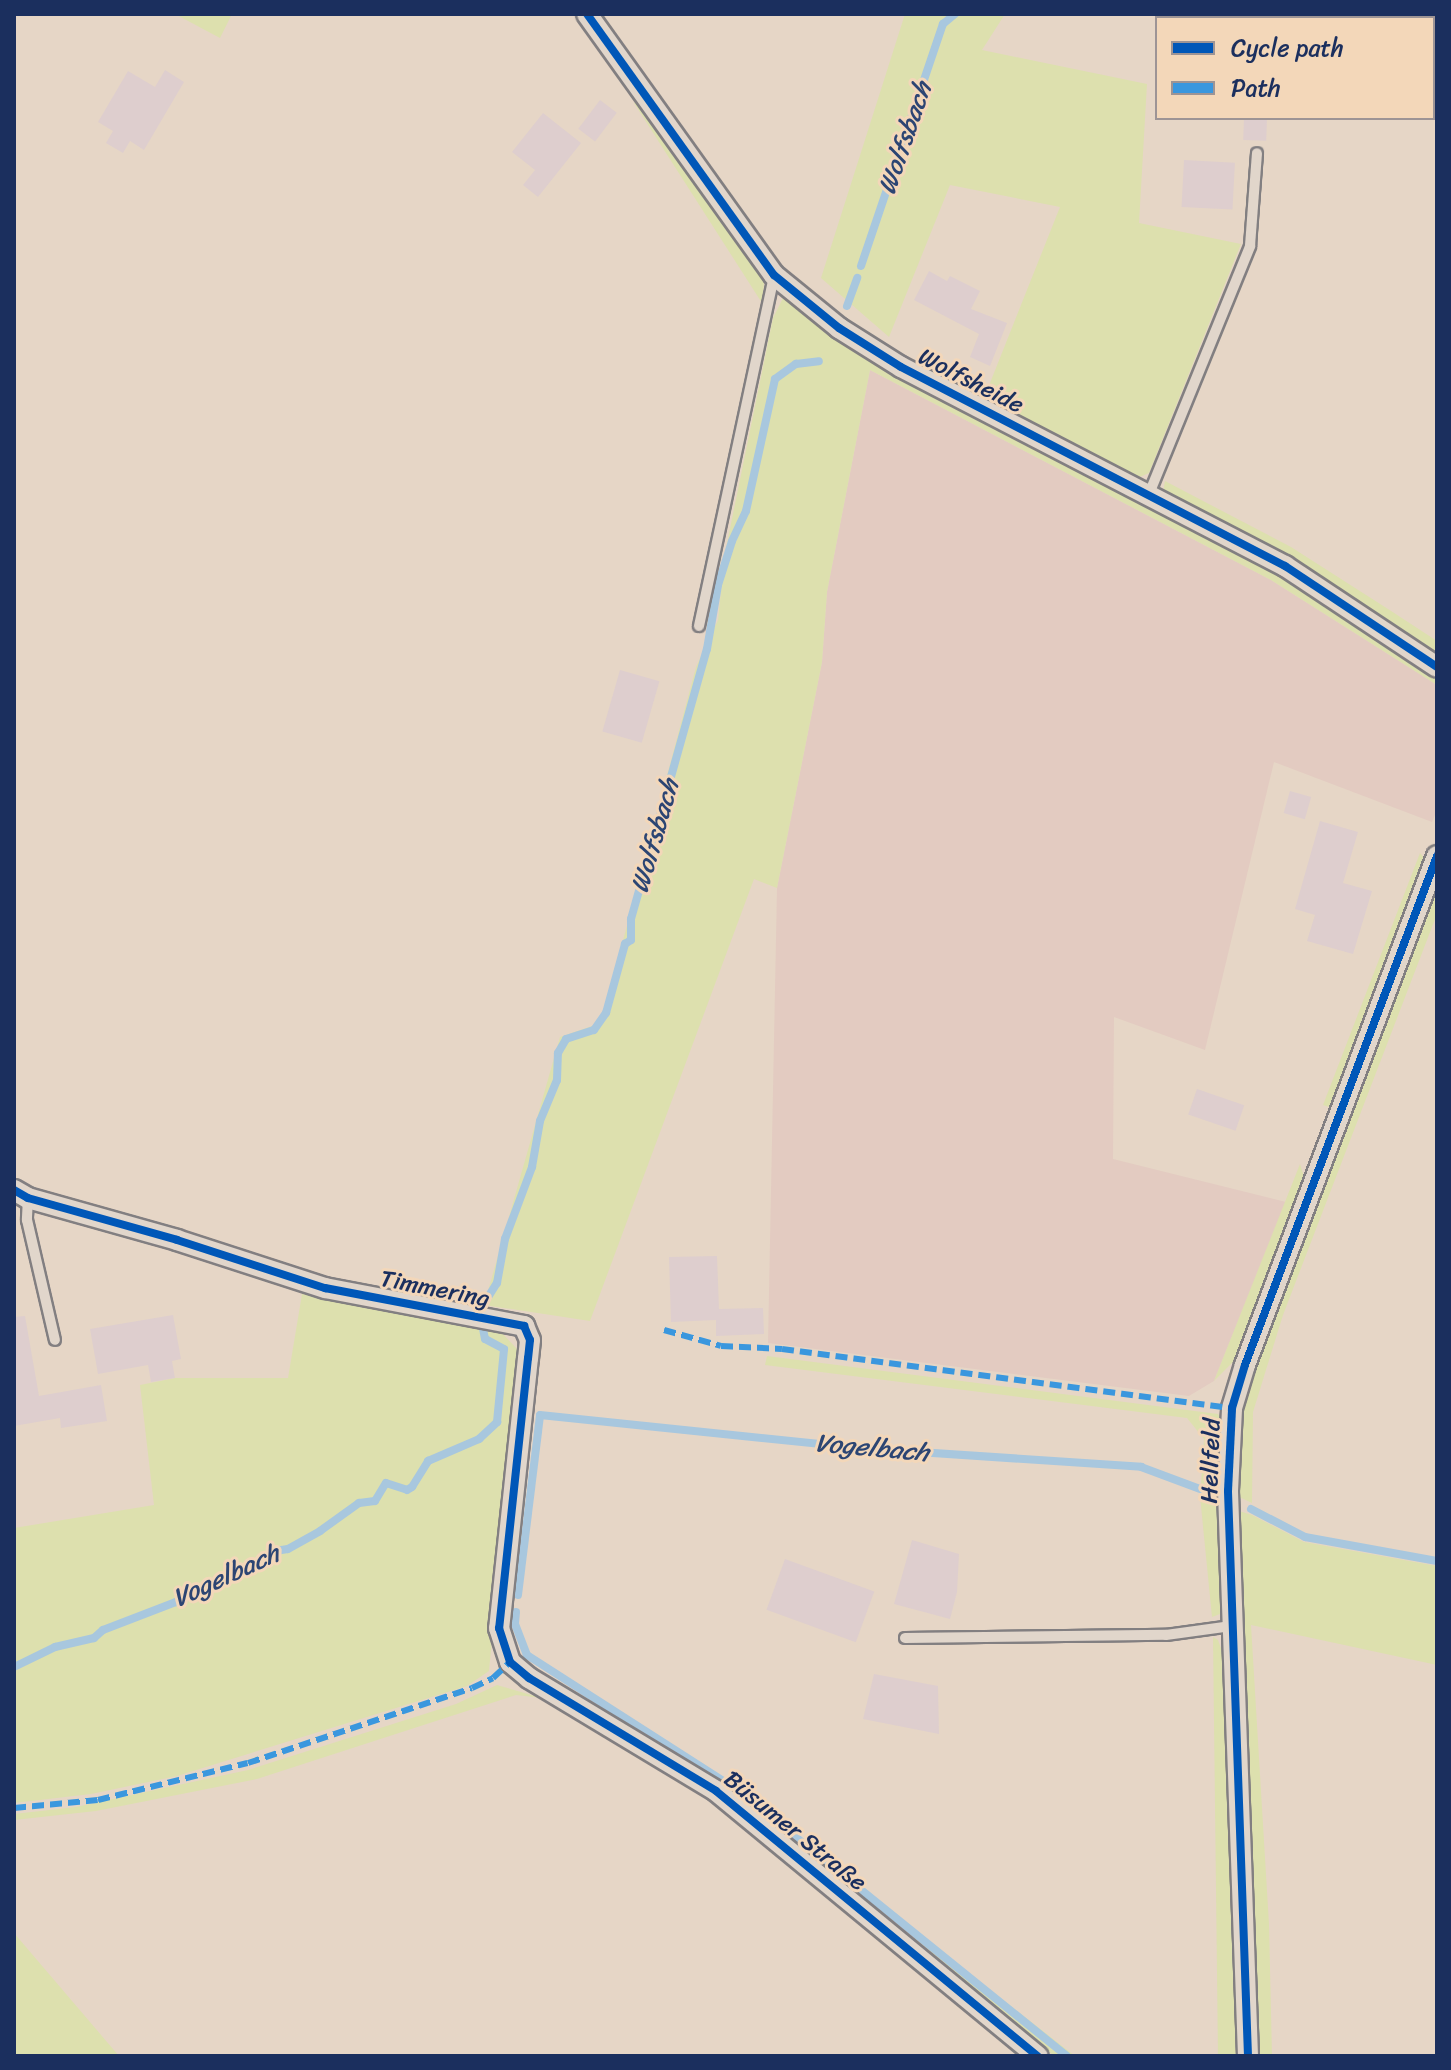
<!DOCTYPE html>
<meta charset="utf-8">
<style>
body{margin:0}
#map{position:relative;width:1451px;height:2070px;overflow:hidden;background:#e6d6c6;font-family:Sriracha,sans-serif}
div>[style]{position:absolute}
.built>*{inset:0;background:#e3cbc1}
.green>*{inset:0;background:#dde0ae}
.stream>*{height:8px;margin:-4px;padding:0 4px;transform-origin:4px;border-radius:4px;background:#a8c7de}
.building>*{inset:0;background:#decece;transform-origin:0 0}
.roads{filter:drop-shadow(2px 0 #827f81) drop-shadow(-2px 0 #827f81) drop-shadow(0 2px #827f81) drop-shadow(0 -2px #827f81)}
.lane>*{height:10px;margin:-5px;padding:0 5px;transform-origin:5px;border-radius:5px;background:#e1d6cb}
.street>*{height:20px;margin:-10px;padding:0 10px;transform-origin:10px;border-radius:10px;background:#e1d6cb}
.quiet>*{height:6px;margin-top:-3px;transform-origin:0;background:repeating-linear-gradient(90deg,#3a97de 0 12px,transparent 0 18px)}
.cycleway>*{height:8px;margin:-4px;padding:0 4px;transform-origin:4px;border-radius:4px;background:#0057b8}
span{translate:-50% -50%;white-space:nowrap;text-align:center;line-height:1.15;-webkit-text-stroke:6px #f3d7b9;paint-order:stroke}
.street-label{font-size:24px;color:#1b2f5e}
.water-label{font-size:26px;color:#2c4573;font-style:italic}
.frame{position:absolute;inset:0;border:16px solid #1b2f5e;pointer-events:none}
.legend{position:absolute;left:1155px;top:16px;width:280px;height:104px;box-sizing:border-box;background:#f3d7b9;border:2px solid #9d9495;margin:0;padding:10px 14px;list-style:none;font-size:24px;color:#1b2f5e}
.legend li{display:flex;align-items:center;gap:16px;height:40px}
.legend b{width:40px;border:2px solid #9d9495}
</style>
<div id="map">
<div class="built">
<div style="clip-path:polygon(870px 370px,1271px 580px,1437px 685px,1437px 810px,1432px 822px,1274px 762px,1205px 1050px,1114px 1017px,1113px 1159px,1286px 1202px,1214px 1381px,1189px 1396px,768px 1343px,777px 888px,822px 662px,827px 592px)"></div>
</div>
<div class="green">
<div style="clip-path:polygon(175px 14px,232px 14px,220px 38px)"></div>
<div style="clip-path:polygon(905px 14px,1005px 14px,982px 50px,1147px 84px,1139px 223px,1241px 244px,1149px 473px,1135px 479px,977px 396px,988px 388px,1060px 207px,950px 185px,889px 337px,821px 278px)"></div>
<div style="clip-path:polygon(642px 101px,756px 267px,764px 283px,762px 303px,634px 103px)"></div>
<div style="clip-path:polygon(783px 298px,876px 364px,1278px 573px,1437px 677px,1437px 685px,1271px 580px,870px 370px,827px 592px,822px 662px,777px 888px,754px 879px,590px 1321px,484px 1305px,560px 1037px,601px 1023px,696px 667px,718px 620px,725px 553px,773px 318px)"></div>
<div style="clip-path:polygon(1165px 481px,1291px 547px,1388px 609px,1437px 641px,1437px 656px,1163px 492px)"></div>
<div style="clip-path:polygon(1420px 853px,1425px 859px,1332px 1108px,1323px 1105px)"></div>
<div style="clip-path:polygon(1437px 884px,1437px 914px,1283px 1315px,1253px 1412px,1252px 1503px,1237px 1496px,1241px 1422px,1247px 1390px,1290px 1268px)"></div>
<div style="clip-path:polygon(1300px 1164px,1305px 1180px,1238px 1357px,1214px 1381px)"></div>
<div style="clip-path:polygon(302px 1294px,498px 1329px,520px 1352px,489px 1671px,467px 1686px,177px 1776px,91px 1794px,14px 1803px,14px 1528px,154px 1505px,140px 1385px,175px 1378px,288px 1378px)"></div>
<div style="clip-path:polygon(767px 1356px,1218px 1414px,1224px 1426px,1220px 1490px,1201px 1484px,1204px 1439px,1187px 1418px,765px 1365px)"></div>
<div style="clip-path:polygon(1200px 1496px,1220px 1503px,1224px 1604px,1220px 1614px,1212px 1617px)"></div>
<div style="clip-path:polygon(1236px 1510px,1252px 1515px,1304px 1542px,1437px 1566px,1437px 1665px,1251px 1625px,1269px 1924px,1272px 2056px,1258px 2056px)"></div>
<div style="clip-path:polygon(1213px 1637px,1218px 1640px,1223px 1654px,1239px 2056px,1218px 2056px)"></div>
<div style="clip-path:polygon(497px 1685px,542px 1698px,516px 1695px,257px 1779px,96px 1811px,14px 1820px,14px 1814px,76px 1807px,248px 1770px,456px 1704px)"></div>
<div style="clip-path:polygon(737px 1787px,938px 1949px,1075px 2056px,1054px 2056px)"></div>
<div style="clip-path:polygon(14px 1933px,119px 2056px,14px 2056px)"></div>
</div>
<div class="stream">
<div style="left:861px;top:266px;width:256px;rotate:-71.3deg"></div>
<div style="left:943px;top:24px;width:16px;rotate:-40deg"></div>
<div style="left:847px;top:306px;width:30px;rotate:-70deg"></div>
<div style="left:480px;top:1310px;width:32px;rotate:-58deg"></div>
<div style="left:497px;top:1283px;width:45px;rotate:-79.7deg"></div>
<div style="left:505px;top:1239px;width:77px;rotate:-69.4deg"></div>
<div style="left:532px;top:1167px;width:47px;rotate:-80.1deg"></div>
<div style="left:540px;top:1121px;width:44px;rotate:-67.5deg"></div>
<div style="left:557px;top:1080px;width:27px;rotate:-88deg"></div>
<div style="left:558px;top:1053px;width:16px;rotate:-60deg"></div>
<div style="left:566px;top:1039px;width:29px;rotate:-18deg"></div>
<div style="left:594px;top:1030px;width:21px;rotate:-55deg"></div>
<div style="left:606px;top:1013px;width:72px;rotate:-74.6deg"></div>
<div style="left:625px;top:944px;width:7px;rotate:-34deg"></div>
<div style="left:631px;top:940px;width:21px;rotate:-90deg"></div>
<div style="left:631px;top:919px;width:280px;rotate:-74.3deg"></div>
<div style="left:707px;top:649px;width:65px;rotate:-80.2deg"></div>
<div style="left:718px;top:585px;width:46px;rotate:-72.3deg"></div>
<div style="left:732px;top:541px;width:33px;rotate:-65deg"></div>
<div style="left:746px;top:511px;width:135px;rotate:-77.6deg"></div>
<div style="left:775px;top:379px;width:26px;rotate:-36deg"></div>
<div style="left:796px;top:364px;width:23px;rotate:-7deg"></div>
<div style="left:1251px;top:1509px;width:61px;rotate:27.4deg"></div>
<div style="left:1305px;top:1537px;width:134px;rotate:10.3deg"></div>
<div style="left:518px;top:1595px;width:181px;rotate:-83deg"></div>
<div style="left:540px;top:1415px;width:320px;rotate:5.9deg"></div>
<div style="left:858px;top:1448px;width:284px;rotate:3.8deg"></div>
<div style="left:1141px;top:1467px;width:63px;rotate:20.4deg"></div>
<div style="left:516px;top:1612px;width:12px;rotate:95deg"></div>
<div style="left:515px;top:1624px;width:33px;rotate:69deg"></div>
<div style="left:527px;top:1655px;width:248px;rotate:32.7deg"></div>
<div style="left:736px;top:1789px;width:425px;rotate:38.9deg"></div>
<div style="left:14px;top:1667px;width:46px;rotate:-26deg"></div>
<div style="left:55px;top:1647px;width:40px;rotate:-13deg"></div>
<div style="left:94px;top:1638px;width:12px;rotate:-42deg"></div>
<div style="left:103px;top:1630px;width:78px;rotate:-21deg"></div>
<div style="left:176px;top:1602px;width:88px;rotate:-24.2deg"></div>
<div style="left:256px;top:1566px;width:24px;rotate:-38deg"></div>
<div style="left:275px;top:1551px;width:13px;rotate:-9deg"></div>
<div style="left:288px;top:1549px;width:37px;rotate:-29deg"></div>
<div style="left:320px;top:1531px;width:48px;rotate:-35.7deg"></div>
<div style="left:359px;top:1503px;width:16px;rotate:-7deg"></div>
<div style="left:375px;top:1501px;width:21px;rotate:-59deg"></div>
<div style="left:386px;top:1483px;width:22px;rotate:18deg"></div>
<div style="left:407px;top:1490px;width:6px;rotate:-31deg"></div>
<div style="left:412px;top:1487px;width:31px;rotate:-58deg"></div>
<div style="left:428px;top:1461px;width:56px;rotate:-23.3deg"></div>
<div style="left:479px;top:1439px;width:25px;rotate:-43deg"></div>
<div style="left:497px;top:1422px;width:73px;rotate:-84.5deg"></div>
<div style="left:504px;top:1349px;width:21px;rotate:-152deg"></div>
<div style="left:485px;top:1339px;width:10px;rotate:-101deg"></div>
</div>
<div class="building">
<div style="clip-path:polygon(165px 70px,184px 82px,144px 150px,130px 141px,123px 153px,106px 143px,113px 131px,98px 122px,128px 71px,155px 87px)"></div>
<div style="left:600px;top:100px;width:21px;height:36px;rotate:37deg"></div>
<div style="clip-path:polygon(543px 113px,581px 143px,538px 197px,523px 185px,535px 170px,512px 152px)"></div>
<div style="left:1244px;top:118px;width:23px;height:22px;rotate:2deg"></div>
<div style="left:1184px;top:160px;width:51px;height:47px;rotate:3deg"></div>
<div style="clip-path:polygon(929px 271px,947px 281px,950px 276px,980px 291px,971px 309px,1007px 323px,990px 366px,970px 357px,979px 334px,914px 300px)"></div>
<div style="left:620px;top:670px;width:41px;height:64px;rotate:16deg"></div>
<div style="left:1290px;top:791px;width:22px;height:23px;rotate:16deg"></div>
<div style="clip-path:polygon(1320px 821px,1358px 832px,1343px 883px,1372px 891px,1353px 954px,1307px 941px,1315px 915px,1295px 909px)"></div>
<div style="left:1197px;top:1089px;width:50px;height:27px;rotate:19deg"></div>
<div style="clip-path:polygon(717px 1256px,719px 1309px,763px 1308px,764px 1334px,716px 1336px,716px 1320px,671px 1322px,669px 1257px)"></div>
<div style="clip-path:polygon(173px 1315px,181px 1359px,172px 1361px,175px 1378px,151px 1382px,148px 1365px,98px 1374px,90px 1329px)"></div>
<div style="clip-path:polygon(25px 1316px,39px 1396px,101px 1385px,107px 1421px,61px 1428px,60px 1418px,14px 1426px,14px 1317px)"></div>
<div style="clip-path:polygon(912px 1540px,959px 1554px,957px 1592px,950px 1619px,894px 1604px)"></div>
<div style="left:785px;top:1559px;width:95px;height:54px;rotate:20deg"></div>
<div style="clip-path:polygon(874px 1674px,938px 1686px,939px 1734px,863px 1719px)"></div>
</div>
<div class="roads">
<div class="lane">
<div style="left:1149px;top:494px;width:268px;rotate:-67.8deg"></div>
<div style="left:1250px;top:246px;width:93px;rotate:-85.7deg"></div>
<div style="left:699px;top:626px;width:359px;rotate:-77.9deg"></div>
<div style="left:28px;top:1198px;width:22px;rotate:93deg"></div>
<div style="left:27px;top:1220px;width:123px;rotate:76.9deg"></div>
<div style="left:905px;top:1638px;width:261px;rotate:-0.7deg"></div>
<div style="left:1166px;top:1635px;width:66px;rotate:-7.9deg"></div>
</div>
<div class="street">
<div style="left:587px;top:14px;width:321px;rotate:54.4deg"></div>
<div style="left:774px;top:275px;width:84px;rotate:39.2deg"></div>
<div style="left:839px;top:328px;width:73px;rotate:32.2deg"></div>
<div style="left:901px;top:367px;width:433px;rotate:27.4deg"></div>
<div style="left:1285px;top:566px;width:182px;rotate:33.6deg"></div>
<div style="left:14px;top:1190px;width:16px;rotate:30deg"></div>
<div style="left:28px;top:1198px;width:155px;rotate:15.7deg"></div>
<div style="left:177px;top:1240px;width:156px;rotate:18deg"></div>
<div style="left:325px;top:1288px;width:203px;rotate:10.8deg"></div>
<div style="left:524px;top:1326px;width:15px;rotate:67deg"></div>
<div style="left:530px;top:1340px;width:18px;rotate:96deg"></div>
<div style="left:528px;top:1358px;width:272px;rotate:96.1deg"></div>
<div style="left:499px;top:1628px;width:36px;rotate:72deg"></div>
<div style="left:510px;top:1662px;width:25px;rotate:40deg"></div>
<div style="left:529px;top:1678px;width:218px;rotate:31.1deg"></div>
<div style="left:716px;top:1791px;width:417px;rotate:39.5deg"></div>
<div style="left:1248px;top:2056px;width:565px;rotate:-92.03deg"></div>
<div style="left:1228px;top:1491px;width:83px;rotate:-87.2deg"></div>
<div style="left:1232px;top:1408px;width:45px;rotate:-73.2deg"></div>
<div style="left:1245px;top:1365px;width:544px;rotate:-69.33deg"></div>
</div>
</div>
<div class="quiet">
<div style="left:664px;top:1330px;width:59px;rotate:15.7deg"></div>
<div style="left:721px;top:1346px;width:61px;rotate:2.8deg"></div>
<div style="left:782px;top:1349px;width:454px;rotate:7.5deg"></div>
<div style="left:14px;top:1808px;width:84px;rotate:-5.4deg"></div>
<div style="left:98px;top:1800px;width:154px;rotate:-13.9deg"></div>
<div style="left:248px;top:1763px;width:236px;rotate:-18.5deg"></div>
<div style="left:472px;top:1688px;width:23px;rotate:-25deg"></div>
<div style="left:493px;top:1678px;width:23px;rotate:-43deg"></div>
</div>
<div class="cycleway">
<div style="left:587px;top:14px;width:321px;rotate:54.4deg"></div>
<div style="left:774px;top:275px;width:84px;rotate:39.2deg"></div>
<div style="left:839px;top:328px;width:73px;rotate:32.2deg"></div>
<div style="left:901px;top:367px;width:433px;rotate:27.4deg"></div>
<div style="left:1285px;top:566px;width:182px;rotate:33.6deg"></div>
<div style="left:14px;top:1190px;width:16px;rotate:30deg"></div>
<div style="left:28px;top:1198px;width:155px;rotate:15.7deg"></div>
<div style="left:177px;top:1240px;width:156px;rotate:18deg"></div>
<div style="left:325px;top:1288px;width:203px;rotate:10.8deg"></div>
<div style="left:524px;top:1326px;width:15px;rotate:67deg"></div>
<div style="left:530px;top:1340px;width:18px;rotate:96deg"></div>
<div style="left:528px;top:1358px;width:272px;rotate:96.1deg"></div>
<div style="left:499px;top:1628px;width:36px;rotate:72deg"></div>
<div style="left:510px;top:1662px;width:25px;rotate:40deg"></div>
<div style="left:529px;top:1678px;width:218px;rotate:31.1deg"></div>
<div style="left:716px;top:1791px;width:417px;rotate:39.5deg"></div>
<div style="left:1248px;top:2056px;width:565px;rotate:-92.03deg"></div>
<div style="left:1228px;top:1491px;width:83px;rotate:-87.2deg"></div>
<div style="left:1232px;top:1408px;width:45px;rotate:-73.2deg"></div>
<div style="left:1245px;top:1365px;width:544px;rotate:-69.33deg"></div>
</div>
<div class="street-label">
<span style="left:971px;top:381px;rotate:27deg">Wolfsheide</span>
<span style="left:435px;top:1289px;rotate:11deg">Timmering</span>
<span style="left:1211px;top:1461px;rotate:-88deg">Hellfeld</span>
<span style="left:795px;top:1831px;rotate:39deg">Büsumer Straße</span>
</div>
<div class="water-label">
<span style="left:905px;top:138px;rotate:-71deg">Wolfsbach</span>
<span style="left:655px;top:836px;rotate:-74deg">Wolfsbach</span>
<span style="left:872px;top:1448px;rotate:5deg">Vogelbach</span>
<span style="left:226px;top:1576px;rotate:-25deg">Vogelbach</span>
</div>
<div class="frame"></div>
<ul class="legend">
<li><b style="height:10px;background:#0057b8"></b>Cycle path</li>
<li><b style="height:10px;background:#3a97de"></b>Path</li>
</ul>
</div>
